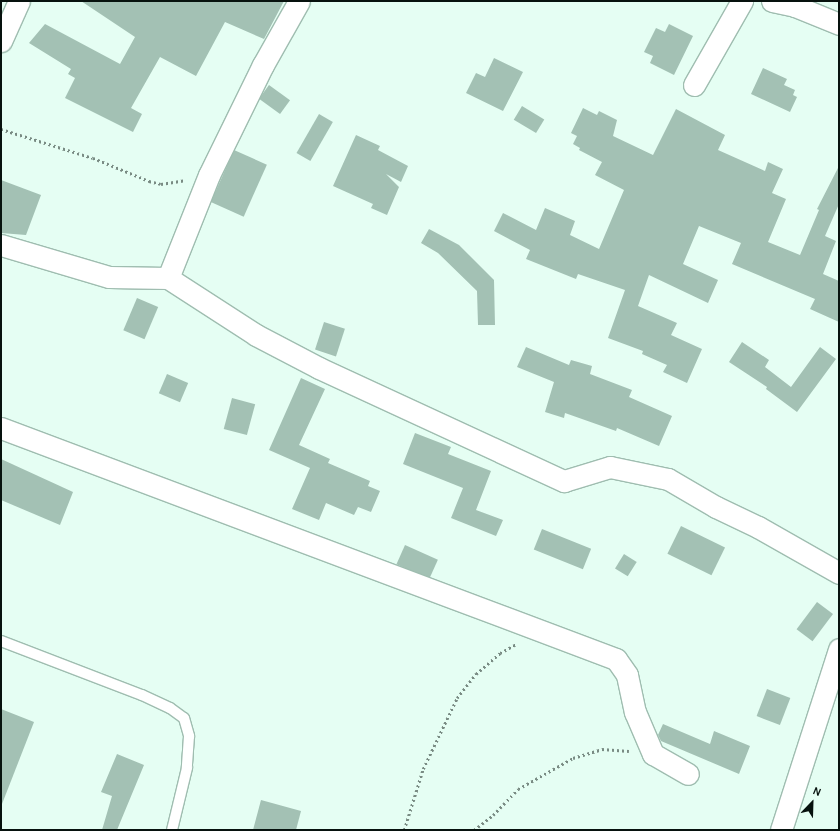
<!DOCTYPE html>
<style>
body{margin:0}
#map{position:relative;width:840px;height:831px;overflow:hidden;background:#e5fef3;font-family:Karla,sans-serif}
div>[style]{position:absolute}
.building>*{inset:0;background:#a3c1b4;transform-origin:0 0}
.path>*{height:2.5px;margin-top:-1.25px;transform-origin:0;background:repeating-linear-gradient(90deg,#798b83 0 2px,transparent 0 5px)}
.roads{filter:drop-shadow(1px 0 #9fbdb0) drop-shadow(-1px 0 #9fbdb0) drop-shadow(0 1px #9fbdb0) drop-shadow(0 -1px #9fbdb0)}
.lane>*{height:10px;margin:-5px;padding:0 5px;transform-origin:5px;border-radius:5px;background:#fff}
.street>*{height:21px;margin:-10.5px;padding:0 10.5px;transform-origin:10.5px;border-radius:10.5px;background:#fff}
span{translate:-50% -50%;white-space:nowrap;text-align:center;line-height:1.15;-webkit-text-stroke:4px #e5fef3;paint-order:stroke}
.frame{position:absolute;inset:0;border:2px solid #07120e;pointer-events:none}
.north{position:absolute;left:792px;top:783px;width:40px;height:40px;-webkit-text-stroke:3px #e5fef3;paint-order:stroke;rotate:23deg;font-size:11px;font-weight:700;line-height:16px;text-align:center;color:#07120e}
.north::after{content:'';display:block;margin:auto;width:14px;height:18px;background:#07120e;clip-path:polygon(50% 0,100% 100%,50% 72%,0 100%)}
</style>
<div id="map">
<div class="building">
<div style="clip-path:polygon(81px 1px,284px 1px,264px 39px,225px 22px,196px 76px,160px 57px,131px 108px,142px 114px,133px 132px,65px 98px,75px 78px,68px 74px,71px 69px,29px 43px,45px 24px,120px 64px,135px 37px)"></div>
<div style="clip-path:polygon(669px 24px,693px 36px,674px 75px,650px 63px,653px 56px,644px 52px,656px 28px,665px 32px)"></div>
<div style="clip-path:polygon(494px 58px,523px 72px,503px 111px,466px 93px,476px 73px,485px 77px)"></div>
<div style="clip-path:polygon(763px 68px,787px 79px,784px 85px,795px 90px,793px 95px,797px 97px,790px 112px,751px 94px)"></div>
<div style="left:269px;top:85px;width:26px;height:17px;rotate:36deg"></div>
<div style="left:522px;top:106px;width:26px;height:16px;rotate:31deg"></div>
<div style="clip-path:polygon(583px 108px,597px 115px,599px 111px,617px 120px,613px 136px,653px 155px,676px 109px,725px 135px,718px 150px,765px 171px,768px 162px,783px 169px,772px 193px,786px 199px,768px 242px,800px 255px,819px 210px,817px 209px,839px 166px,839px 204px,825px 236px,836px 241px,823px 274px,839px 281px,839px 322px,810px 309px,815px 299px,732px 264px,741px 243px,699px 226px,683px 264px,718px 280px,708px 303px,649px 275px,638px 306px,677px 323px,671px 335px,702px 349px,687px 383px,663px 372px,667px 365px,642px 354px,643px 351px,608px 338px,625px 290px,578px 274px,576px 279px,526px 259px,530px 250px,494px 231px,503px 213px,536px 230px,545px 208px,575px 221px,570px 235px,599px 249px,624px 190px,595px 175px,602px 162px,579px 150px,580px 148px,573px 144px,577px 136px,571px 133px)"></div>
<div style="left:319px;top:114px;width:16px;height:45px;rotate:30deg"></div>
<div style="clip-path:polygon(356px 135px,380px 146px,378px 150px,408px 166px,401px 182px,386px 174px,399px 187px,387px 215px,371px 208px,373px 204px,333px 186px)"></div>
<div style="left:234px;top:150px;width:36px;height:57px;rotate:24deg"></div>
<div style="clip-path:polygon(1px 180px,41px 195px,26px 235px,1px 233px)"></div>
<div style="clip-path:polygon(429px 229px,459px 245px,494px 280px,495px 325px,478px 325px,477px 291px,438px 253px,421px 243px)"></div>
<div style="left:137px;top:298px;width:23px;height:35px;rotate:23deg"></div>
<div style="left:324px;top:322px;width:22px;height:29px;rotate:18deg"></div>
<div style="clip-path:polygon(742px 342px,769px 360px,765px 367px,791px 387px,820px 347px,836px 359px,797px 412px,766px 389px,767px 387px,729px 362px)"></div>
<div style="clip-path:polygon(526px 347px,569px 365px,571px 360px,592px 366px,590px 374px,632px 390px,629px 397px,672px 416px,659px 446px,617px 428px,616px 431px,565px 413px,564px 418px,545px 412px,554px 382px,517px 367px)"></div>
<div style="left:167px;top:374px;width:23px;height:21px;rotate:23deg"></div>
<div style="clip-path:polygon(301px 378px,325px 389px,299px 445px,330px 459px,328px 463px,370px 481px,368px 486px,380px 491px,371px 512px,358px 507px,354px 515px,326px 503px,319px 520px,292px 509px,310px 468px,269px 450px)"></div>
<div style="left:232px;top:398px;width:24px;height:32px;rotate:15deg"></div>
<div style="clip-path:polygon(415px 433px,451px 447px,448px 454px,491px 471px,476px 510px,503px 520px,496px 536px,451px 518px,463px 488px,403px 464px)"></div>
<div style="clip-path:polygon(1px 459px,73px 492px,60px 525px,1px 500px)"></div>
<div style="left:681px;top:526px;width:49px;height:31px;rotate:26deg"></div>
<div style="left:542px;top:529px;width:53px;height:22px;rotate:22deg"></div>
<div style="left:405px;top:545px;width:36px;height:21px;rotate:24deg"></div>
<div style="left:624px;top:554px;width:15px;height:17px;rotate:32deg"></div>
<div style="left:817px;top:602px;width:20px;height:34px;rotate:37deg"></div>
<div style="left:767px;top:689px;width:25px;height:29px;rotate:21deg"></div>
<div style="clip-path:polygon(1px 709px,34px 722px,2px 804px,1px 804px)"></div>
<div style="clip-path:polygon(663px 724px,710px 744px,714px 731px,750px 746px,739px 774px,661px 741px,658px 735px)"></div>
<div style="clip-path:polygon(117px 754px,144px 765px,117px 830px,102px 830px,112px 796px,101px 792px)"></div>
<div style="clip-path:polygon(261px 800px,301px 811px,296px 830px,253px 830px)"></div>
</div>
<div class="path">
<div style="left:1px;top:129px;width:96px;rotate:17.5deg"></div>
<div style="left:93px;top:158px;width:61px;rotate:22.3deg"></div>
<div style="left:149px;top:181px;width:12px;rotate:14deg"></div>
<div style="left:161px;top:184px;width:24px;rotate:-9deg"></div>
<div style="left:404px;top:830px;width:64px;rotate:-72.7deg"></div>
<div style="left:423px;top:769px;width:79px;rotate:-64.4deg"></div>
<div style="left:457px;top:698px;width:31px;rotate:-52deg"></div>
<div style="left:476px;top:674px;width:32px;rotate:-41deg"></div>
<div style="left:500px;top:653px;width:18px;rotate:-29deg"></div>
<div style="left:474px;top:830px;width:24px;rotate:-38deg"></div>
<div style="left:493px;top:815px;width:36px;rotate:-46deg"></div>
<div style="left:518px;top:789px;width:63px;rotate:-29.4deg"></div>
<div style="left:573px;top:758px;width:30px;rotate:-17deg"></div>
<div style="left:602px;top:749px;width:27px;rotate:4deg"></div>
</div>
<div class="roads">
<div class="lane">
<div style="left:1px;top:641px;width:151px;rotate:21deg"></div>
<div style="left:142px;top:695px;width:31px;rotate:25deg"></div>
<div style="left:170px;top:708px;width:17px;rotate:36deg"></div>
<div style="left:184px;top:718px;width:19px;rotate:74deg"></div>
<div style="left:189px;top:736px;width:32px;rotate:94deg"></div>
<div style="left:187px;top:768px;width:64px;rotate:103.6deg"></div>
</div>
<div class="street">
<div style="left:772px;top:1px;width:24px;rotate:12deg"></div>
<div style="left:795px;top:6px;width:6px;rotate:-59deg"></div>
<div style="left:795px;top:6px;width:48px;rotate:22.2deg"></div>
<div style="left:1px;top:41px;width:44px;rotate:-65.8deg"></div>
<div style="left:694px;top:85px;width:97px;rotate:-60.3deg"></div>
<div style="left:1px;top:245px;width:113px;rotate:16.5deg"></div>
<div style="left:109px;top:277px;width:59px;rotate:1deg"></div>
<div style="left:168px;top:278px;width:111px;rotate:-68.3deg"></div>
<div style="left:209px;top:175px;width:123px;rotate:-63.9deg"></div>
<div style="left:263px;top:65px;width:73px;rotate:-60.6deg"></div>
<div style="left:168px;top:278px;width:105px;rotate:32.9deg"></div>
<div style="left:256px;top:335px;width:71px;rotate:27.6deg"></div>
<div style="left:319px;top:368px;width:270px;rotate:24.8deg"></div>
<div style="left:564px;top:481px;width:48px;rotate:-16.9deg"></div>
<div style="left:610px;top:467px;width:59px;rotate:11.7deg"></div>
<div style="left:668px;top:479px;width:56px;rotate:30.3deg"></div>
<div style="left:716px;top:507px;width:47px;rotate:25.5deg"></div>
<div style="left:758px;top:527px;width:93px;rotate:29.6deg"></div>
<div style="left:1px;top:428px;width:657px;rotate:20.59deg"></div>
<div style="left:616px;top:659px;width:19px;rotate:55deg"></div>
<div style="left:627px;top:675px;width:38px;rotate:78deg"></div>
<div style="left:635px;top:712px;width:46px;rotate:66.8deg"></div>
<div style="left:653px;top:754px;width:40px;rotate:29.7deg"></div>
<div style="left:781px;top:830px;width:190px;rotate:-72.2deg"></div>
</div>
</div>
<div class="frame"></div>
<div class="north">N</div>
</div>
